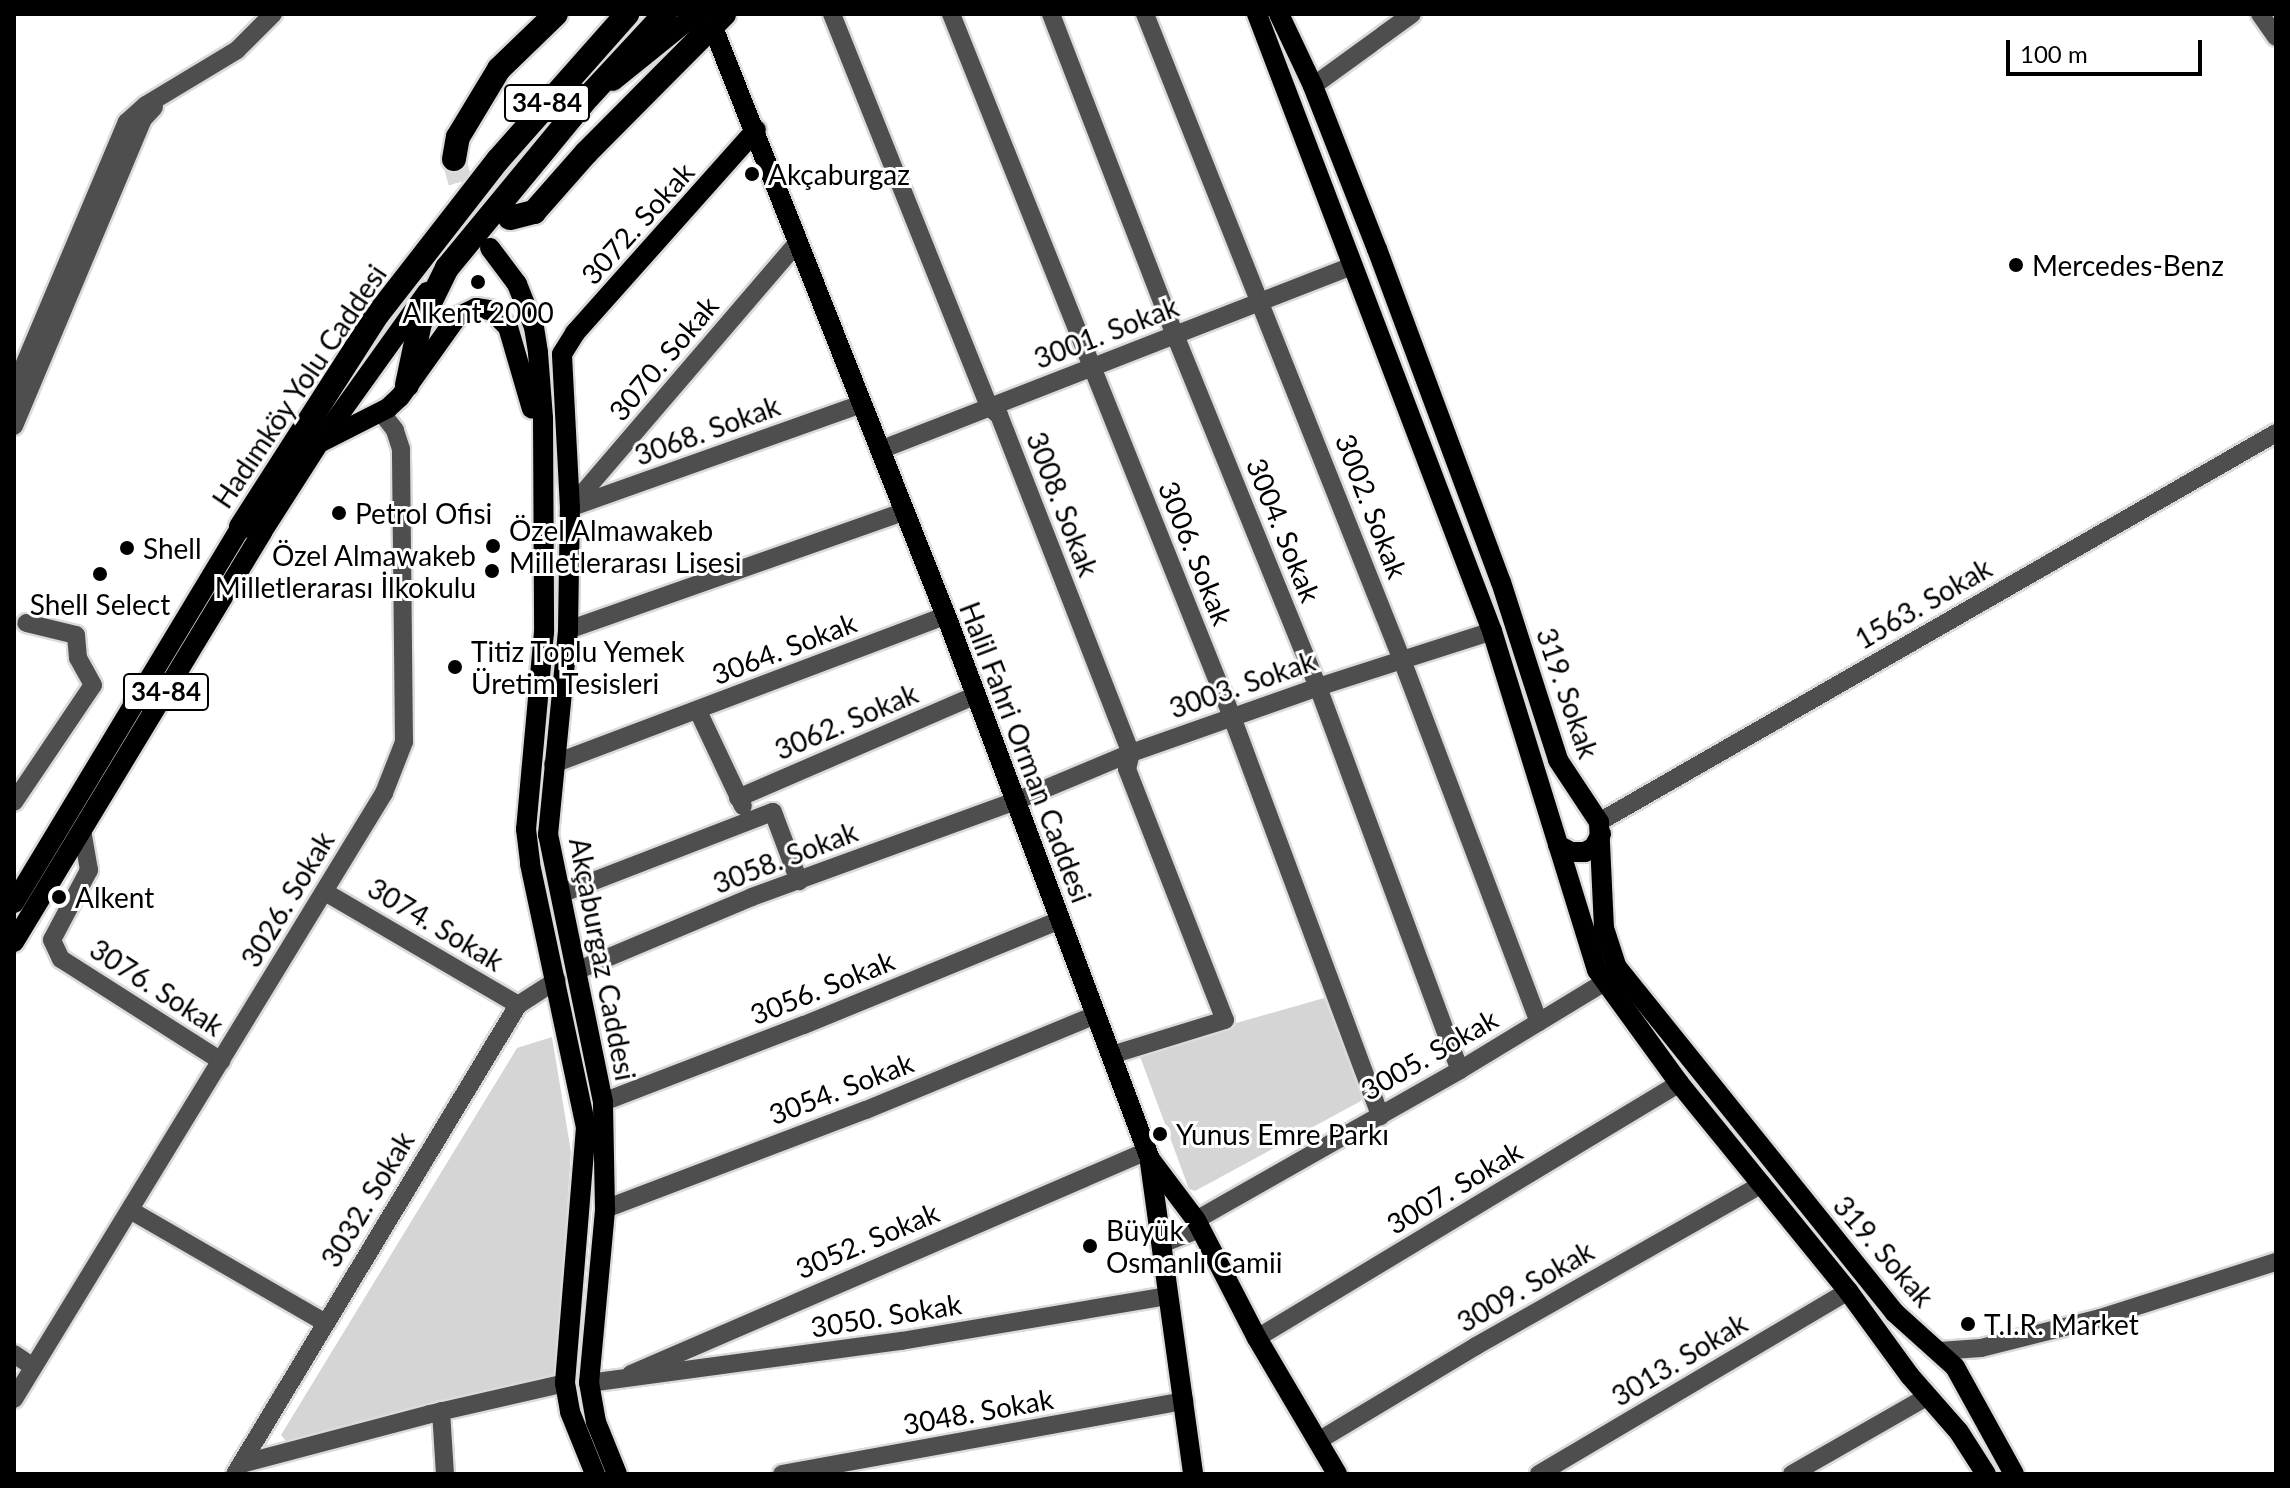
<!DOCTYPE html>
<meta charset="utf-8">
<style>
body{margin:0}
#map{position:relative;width:2290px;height:1488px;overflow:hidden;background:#fff;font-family:Lato,sans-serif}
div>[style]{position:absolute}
.green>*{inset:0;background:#d5d5d5}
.highway-tunnel>*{height:24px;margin-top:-12px;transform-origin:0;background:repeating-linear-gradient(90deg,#d9d9d9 0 24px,transparent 0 36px)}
.roads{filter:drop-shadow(2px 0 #dbdbdb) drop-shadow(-2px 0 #dbdbdb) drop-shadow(0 2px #dbdbdb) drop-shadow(0 -2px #dbdbdb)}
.minor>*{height:18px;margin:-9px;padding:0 9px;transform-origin:9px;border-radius:9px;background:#4e4e4e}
.major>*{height:20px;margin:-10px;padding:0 10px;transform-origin:10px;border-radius:10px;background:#000}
.highway>*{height:24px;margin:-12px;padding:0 12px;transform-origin:12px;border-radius:12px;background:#000}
.dots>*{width:22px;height:22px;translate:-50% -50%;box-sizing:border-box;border:4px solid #fff;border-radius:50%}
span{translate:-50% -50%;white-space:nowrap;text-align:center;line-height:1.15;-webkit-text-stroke:6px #fff;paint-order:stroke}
.shield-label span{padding:2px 6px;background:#fff;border:2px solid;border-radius:6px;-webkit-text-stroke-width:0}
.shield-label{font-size:26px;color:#000;font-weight:700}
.poi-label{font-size:28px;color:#000}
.left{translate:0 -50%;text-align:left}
.right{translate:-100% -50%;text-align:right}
.street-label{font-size:28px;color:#000}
.frame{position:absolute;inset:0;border:16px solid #000;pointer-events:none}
.scale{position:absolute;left:2006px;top:40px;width:196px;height:36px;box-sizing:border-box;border:4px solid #000;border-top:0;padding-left:10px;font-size:24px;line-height:28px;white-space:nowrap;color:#000;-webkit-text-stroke:6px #fff;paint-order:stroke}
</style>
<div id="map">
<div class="green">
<div style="clip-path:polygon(1324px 998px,1363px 1093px,1361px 1101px,1195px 1191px,1189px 1189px,1138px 1051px)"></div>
<div style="clip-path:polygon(552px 1037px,571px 1152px,556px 1372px,548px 1380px,434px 1402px,290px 1446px,281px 1435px,517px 1048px)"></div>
</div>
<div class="highway-tunnel">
<div style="left:454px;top:159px;width:35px;rotate:75deg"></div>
<div style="left:463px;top:193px;width:23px;rotate:38deg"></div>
<div style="left:481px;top:207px;width:31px;rotate:21deg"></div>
</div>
<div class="roads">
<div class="minor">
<div style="left:832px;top:14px;width:423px;rotate:68.2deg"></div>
<div style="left:989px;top:407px;width:13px;rotate:39deg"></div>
<div style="left:999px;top:415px;width:363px;rotate:68.7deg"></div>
<div style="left:1131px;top:753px;width:16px;rotate:104deg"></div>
<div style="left:1127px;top:769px;width:269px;rotate:68.7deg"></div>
<div style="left:1225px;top:1020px;width:119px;rotate:162.9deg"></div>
<div style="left:951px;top:14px;width:757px;rotate:68.21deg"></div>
<div style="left:1232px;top:717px;width:426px;rotate:69.6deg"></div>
<div style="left:1051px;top:14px;width:344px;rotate:68.9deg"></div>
<div style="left:1175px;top:335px;width:380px;rotate:67.9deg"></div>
<div style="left:1318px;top:687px;width:408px;rotate:69.7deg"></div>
<div style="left:1145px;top:14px;width:695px;rotate:68.31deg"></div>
<div style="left:1402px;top:660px;width:387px;rotate:69.3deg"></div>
<div style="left:2260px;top:14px;width:28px;rotate:55deg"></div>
<div style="left:1313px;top:86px;width:122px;rotate:-36deg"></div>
<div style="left:14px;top:389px;width:290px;rotate:-67.1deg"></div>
<div style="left:127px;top:122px;width:25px;rotate:-42deg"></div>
<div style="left:146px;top:105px;width:106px;rotate:-31.1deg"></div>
<div style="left:237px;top:50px;width:51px;rotate:-45deg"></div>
<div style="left:14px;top:426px;width:333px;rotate:-67.2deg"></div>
<div style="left:143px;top:119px;width:16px;rotate:-47deg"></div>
<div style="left:880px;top:450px;width:507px;rotate:-21.3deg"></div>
<div style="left:572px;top:507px;width:308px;rotate:-19.6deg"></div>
<div style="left:570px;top:508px;width:350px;rotate:-49.4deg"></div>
<div style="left:568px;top:630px;width:356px;rotate:-19.4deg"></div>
<div style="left:698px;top:711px;width:105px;rotate:64.7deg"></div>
<div style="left:553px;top:764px;width:419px;rotate:-20.7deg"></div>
<div style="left:738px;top:798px;width:259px;rotate:-23.4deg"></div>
<div style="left:14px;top:802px;width:141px;rotate:-56deg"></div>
<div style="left:93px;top:685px;width:31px;rotate:-119deg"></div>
<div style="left:78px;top:658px;width:23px;rotate:-95deg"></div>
<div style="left:76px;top:635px;width:51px;rotate:-166.5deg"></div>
<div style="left:1599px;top:822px;width:781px;rotate:-29.88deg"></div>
<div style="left:82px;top:830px;width:41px;rotate:80.1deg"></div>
<div style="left:89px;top:870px;width:79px;rotate:117.9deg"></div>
<div style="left:52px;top:940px;width:21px;rotate:65deg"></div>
<div style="left:61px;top:959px;width:190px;rotate:32.5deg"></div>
<div style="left:325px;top:892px;width:224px;rotate:30.3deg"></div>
<div style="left:560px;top:894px;width:228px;rotate:-21.1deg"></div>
<div style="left:773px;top:812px;width:74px;rotate:69.4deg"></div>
<div style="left:576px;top:971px;width:191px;rotate:-22.8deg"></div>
<div style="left:752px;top:897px;width:281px;rotate:-20deg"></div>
<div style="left:1016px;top:801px;width:125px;rotate:-22.7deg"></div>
<div style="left:1131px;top:753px;width:198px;rotate:-19.4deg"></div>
<div style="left:1318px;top:687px;width:183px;rotate:-17.8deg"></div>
<div style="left:603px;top:1102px;width:215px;rotate:-21deg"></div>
<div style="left:804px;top:1025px;width:277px;rotate:-22.3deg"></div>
<div style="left:605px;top:1209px;width:279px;rotate:-20.8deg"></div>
<div style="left:866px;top:1110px;width:248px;rotate:-22.5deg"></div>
<div style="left:130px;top:1210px;width:224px;rotate:30deg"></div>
<div style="left:1196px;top:1220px;width:304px;rotate:-29.6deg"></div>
<div style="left:1460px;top:1070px;width:170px;rotate:-31.3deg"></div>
<div style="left:1161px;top:1244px;width:42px;rotate:-21deg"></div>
<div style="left:1257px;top:1338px;width:493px;rotate:-31.1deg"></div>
<div style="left:1939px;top:1351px;width:42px;rotate:-4.1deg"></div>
<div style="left:1981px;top:1348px;width:123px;rotate:-14.1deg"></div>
<div style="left:2100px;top:1318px;width:185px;rotate:-17.7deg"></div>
<div style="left:14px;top:1354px;width:23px;rotate:34deg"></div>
<div style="left:631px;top:1374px;width:562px;rotate:-23.37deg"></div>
<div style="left:589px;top:1383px;width:315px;rotate:-7.7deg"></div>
<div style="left:901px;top:1341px;width:271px;rotate:-9.6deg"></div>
<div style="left:14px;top:1399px;width:710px;rotate:-58.59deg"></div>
<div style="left:384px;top:793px;width:55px;rotate:-68.6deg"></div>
<div style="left:404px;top:742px;width:293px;rotate:-90.6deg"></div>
<div style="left:401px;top:449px;width:20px;rotate:-108deg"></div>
<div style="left:395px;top:430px;width:23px;rotate:-128deg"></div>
<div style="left:441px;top:1411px;width:63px;rotate:86.4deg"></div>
<div style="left:1318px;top:1441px;width:184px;rotate:-31deg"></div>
<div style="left:1476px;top:1346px;width:329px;rotate:-29.5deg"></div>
<div style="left:241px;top:1464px;width:196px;rotate:-14.8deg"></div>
<div style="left:430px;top:1414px;width:139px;rotate:-12.9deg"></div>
<div style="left:235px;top:1474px;width:548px;rotate:-58.89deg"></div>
<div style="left:518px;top:1005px;width:46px;rotate:-32.7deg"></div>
<div style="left:782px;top:1474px;width:409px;rotate:-10.3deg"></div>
<div style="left:1539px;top:1474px;width:359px;rotate:-30.6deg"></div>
<div style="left:1792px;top:1474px;width:157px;rotate:-29.8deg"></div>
</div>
<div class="major">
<div style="left:1257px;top:14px;width:660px;rotate:69.15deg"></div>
<div style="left:1492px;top:631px;width:355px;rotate:72.8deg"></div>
<div style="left:1597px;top:970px;width:140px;rotate:54deg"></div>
<div style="left:1679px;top:1083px;width:268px;rotate:50.9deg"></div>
<div style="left:1848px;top:1291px;width:105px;rotate:53.9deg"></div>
<div style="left:1910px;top:1376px;width:74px;rotate:48.8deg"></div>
<div style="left:1959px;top:1432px;width:50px;rotate:57.3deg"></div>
<div style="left:1279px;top:14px;width:80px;rotate:64.7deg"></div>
<div style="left:1313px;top:86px;width:175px;rotate:68.6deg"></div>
<div style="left:1377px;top:249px;width:355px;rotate:69.6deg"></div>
<div style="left:1501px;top:582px;width:187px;rotate:72.2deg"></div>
<div style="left:1558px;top:760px;width:74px;rotate:56.5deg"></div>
<div style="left:1599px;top:822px;width:106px;rotate:87.3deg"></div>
<div style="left:1604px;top:928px;width:40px;rotate:72deg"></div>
<div style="left:1616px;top:966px;width:444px;rotate:51.2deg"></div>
<div style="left:1894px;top:1312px;width:82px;rotate:42deg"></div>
<div style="left:1955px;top:1367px;width:122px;rotate:61.1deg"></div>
<div style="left:712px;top:25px;width:646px;rotate:68.4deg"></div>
<div style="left:950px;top:626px;width:569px;rotate:69.43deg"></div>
<div style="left:1150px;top:1159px;width:76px;rotate:53deg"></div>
<div style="left:1196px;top:1220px;width:133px;rotate:62.7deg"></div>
<div style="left:1257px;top:1338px;width:158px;rotate:59.5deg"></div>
<div style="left:613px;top:81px;width:107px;rotate:-38.9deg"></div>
<div style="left:490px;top:248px;width:45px;rotate:53.1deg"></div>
<div style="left:517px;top:284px;width:46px;rotate:68.4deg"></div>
<div style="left:534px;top:327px;width:26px;rotate:81deg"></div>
<div style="left:538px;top:353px;width:65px;rotate:85.6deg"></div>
<div style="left:543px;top:418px;width:214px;rotate:89.7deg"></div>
<div style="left:544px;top:632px;width:198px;rotate:95.2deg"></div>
<div style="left:526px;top:829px;width:35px;rotate:83deg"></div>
<div style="left:530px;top:864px;width:269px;rotate:78deg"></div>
<div style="left:586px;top:1127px;width:257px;rotate:94.7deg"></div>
<div style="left:565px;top:1383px;width:29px;rotate:80deg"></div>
<div style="left:570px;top:1412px;width:67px;rotate:68deg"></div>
<div style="left:321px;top:442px;width:75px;rotate:-26.9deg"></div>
<div style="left:388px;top:408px;width:16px;rotate:-43deg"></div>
<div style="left:400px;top:397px;width:98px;rotate:-54.5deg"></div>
<div style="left:457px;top:317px;width:21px;rotate:-25deg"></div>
<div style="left:476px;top:308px;width:15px;rotate:8deg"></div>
<div style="left:491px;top:310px;width:24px;rotate:45deg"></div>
<div style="left:508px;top:327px;width:85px;rotate:73.7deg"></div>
<div style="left:1558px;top:845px;width:15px;rotate:28deg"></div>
<div style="left:1571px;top:852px;width:14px"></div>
<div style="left:1585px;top:852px;width:10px;rotate:-29deg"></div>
<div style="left:1594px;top:847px;width:15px;rotate:-62deg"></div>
<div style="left:14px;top:903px;width:439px;rotate:-58.9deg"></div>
<div style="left:14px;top:942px;width:479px;rotate:-58.8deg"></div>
<div style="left:262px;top:532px;width:106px;rotate:-57.4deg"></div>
<div style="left:319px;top:443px;width:186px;rotate:-54.4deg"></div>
<div style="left:1150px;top:1163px;width:314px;rotate:82.1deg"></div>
<div style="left:617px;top:1474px;width:56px;rotate:-112deg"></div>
<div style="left:596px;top:1422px;width:40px;rotate:-100deg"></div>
<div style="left:589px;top:1383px;width:175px;rotate:-84.7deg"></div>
<div style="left:605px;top:1209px;width:107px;rotate:-91.1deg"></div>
<div style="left:603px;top:1102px;width:273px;rotate:-101.6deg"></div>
<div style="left:548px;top:835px;width:206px;rotate:-84.4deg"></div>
<div style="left:568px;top:630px;width:122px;rotate:-89.1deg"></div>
<div style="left:570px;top:508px;width:154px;rotate:-93deg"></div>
<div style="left:562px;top:354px;width:25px;rotate:-58deg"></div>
<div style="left:575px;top:333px;width:272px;rotate:-48.3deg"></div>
</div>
<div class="highway">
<div style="left:454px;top:159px;width:22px;rotate:-80deg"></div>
<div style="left:458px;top:137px;width:79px;rotate:-58.9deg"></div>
<div style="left:499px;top:69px;width:79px;rotate:-44deg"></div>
<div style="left:510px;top:218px;width:25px;rotate:-14deg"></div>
<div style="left:534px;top:212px;width:79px;rotate:-48.6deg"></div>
<div style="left:586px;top:153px;width:196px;rotate:-45.2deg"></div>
<div style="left:407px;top:385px;width:63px;rotate:-78.2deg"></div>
<div style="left:420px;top:323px;width:61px;rotate:-63.9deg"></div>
<div style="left:447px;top:268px;width:223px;rotate:-50.5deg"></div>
<div style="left:589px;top:96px;width:112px;rotate:-47.2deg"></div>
<div style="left:241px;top:527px;width:253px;rotate:-57.3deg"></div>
<div style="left:378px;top:314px;width:195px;rotate:-52.1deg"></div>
<div style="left:498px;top:160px;width:195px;rotate:-48.5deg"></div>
</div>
</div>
<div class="dots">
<div style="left:752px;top:174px;background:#000"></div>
<div style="left:2016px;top:265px;background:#000"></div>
<div style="left:478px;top:282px;background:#000"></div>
<div style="left:339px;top:513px;background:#000"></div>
<div style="left:493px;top:546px;background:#000"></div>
<div style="left:127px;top:548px;background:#000"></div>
<div style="left:492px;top:571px;background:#000"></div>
<div style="left:100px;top:574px;background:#000"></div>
<div style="left:455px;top:667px;background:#000"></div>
<div style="left:59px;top:897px;background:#000"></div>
<div style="left:1160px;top:1134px;background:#000"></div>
<div style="left:1090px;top:1246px;background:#000"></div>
<div style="left:1968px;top:1324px;background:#000"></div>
</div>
<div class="shield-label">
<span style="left:547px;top:103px">34-84</span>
<span style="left:166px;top:692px">34-84</span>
</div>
<div class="poi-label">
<span class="left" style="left:768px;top:174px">Akçaburgaz</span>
<span class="left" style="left:2032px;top:265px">Mercedes-Benz</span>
<span style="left:478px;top:312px">Alkent 2000</span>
<span class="left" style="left:355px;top:513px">Petrol Ofisi</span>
<span class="left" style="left:509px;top:546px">Özel Almawakeb<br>Milletlerarası Lisesi</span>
<span class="left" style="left:143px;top:548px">Shell</span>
<span class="right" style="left:476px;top:571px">Özel Almawakeb<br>Milletlerarası İlkokulu</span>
<span style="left:100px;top:604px">Shell Select</span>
<span class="left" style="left:471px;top:667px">Titiz Toplu Yemek<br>Üretim Tesisleri</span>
<span class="left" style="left:75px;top:897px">Alkent</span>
<span class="left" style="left:1176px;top:1134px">Yunus Emre Parkı</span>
<span class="left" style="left:1106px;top:1246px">Büyük<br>Osmanlı Camii</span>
<span class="left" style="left:1984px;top:1324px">T.I.R. Market</span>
</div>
<div class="street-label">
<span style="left:637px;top:223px;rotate:-48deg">3072. Sokak</span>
<span style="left:1106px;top:332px;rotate:-21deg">3001. Sokak</span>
<span style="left:663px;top:358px;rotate:-50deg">3070. Sokak</span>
<span style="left:299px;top:386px;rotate:-56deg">Hadımköy Yolu Caddesi</span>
<span style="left:707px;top:430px;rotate:-20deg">3068. Sokak</span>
<span style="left:1063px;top:504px;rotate:69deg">3008. Sokak</span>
<span style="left:1372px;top:506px;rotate:69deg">3002. Sokak</span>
<span style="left:1284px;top:530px;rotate:68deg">3004. Sokak</span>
<span style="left:1196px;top:553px;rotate:68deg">3006. Sokak</span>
<span style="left:1923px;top:603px;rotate:-30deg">1563. Sokak</span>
<span style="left:784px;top:648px;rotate:-21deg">3064. Sokak</span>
<span style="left:1242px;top:684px;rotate:-19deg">3003. Sokak</span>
<span style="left:1568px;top:693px;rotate:71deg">319. Sokak</span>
<span style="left:846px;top:721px;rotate:-23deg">3062. Sokak</span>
<span style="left:1026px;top:752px;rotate:69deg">Halil Fahri Orman Caddesi</span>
<span style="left:785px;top:857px;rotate:-21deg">3058. Sokak</span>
<span style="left:287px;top:899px;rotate:-59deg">3026. Sokak</span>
<span style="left:436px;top:924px;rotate:31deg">3074. Sokak</span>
<span style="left:603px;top:959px;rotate:79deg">Akçaburgaz Caddesi</span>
<span style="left:157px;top:987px;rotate:33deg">3076. Sokak</span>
<span style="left:822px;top:987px;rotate:-22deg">3056. Sokak</span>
<span style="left:1429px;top:1054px;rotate:-30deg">3005. Sokak</span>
<span style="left:841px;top:1088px;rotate:-21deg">3054. Sokak</span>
<span style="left:1454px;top:1187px;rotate:-31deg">3007. Sokak</span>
<span style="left:367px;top:1199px;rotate:-59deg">3032. Sokak</span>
<span style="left:867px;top:1240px;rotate:-23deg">3052. Sokak</span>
<span style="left:1884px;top:1251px;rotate:49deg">319. Sokak</span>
<span style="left:1525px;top:1286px;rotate:-30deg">3009. Sokak</span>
<span style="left:886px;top:1315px;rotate:-9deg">3050. Sokak</span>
<span style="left:1679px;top:1359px;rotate:-31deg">3013. Sokak</span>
<span style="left:978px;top:1411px;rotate:-10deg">3048. Sokak</span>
</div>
<div class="frame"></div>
<div class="scale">100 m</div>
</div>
